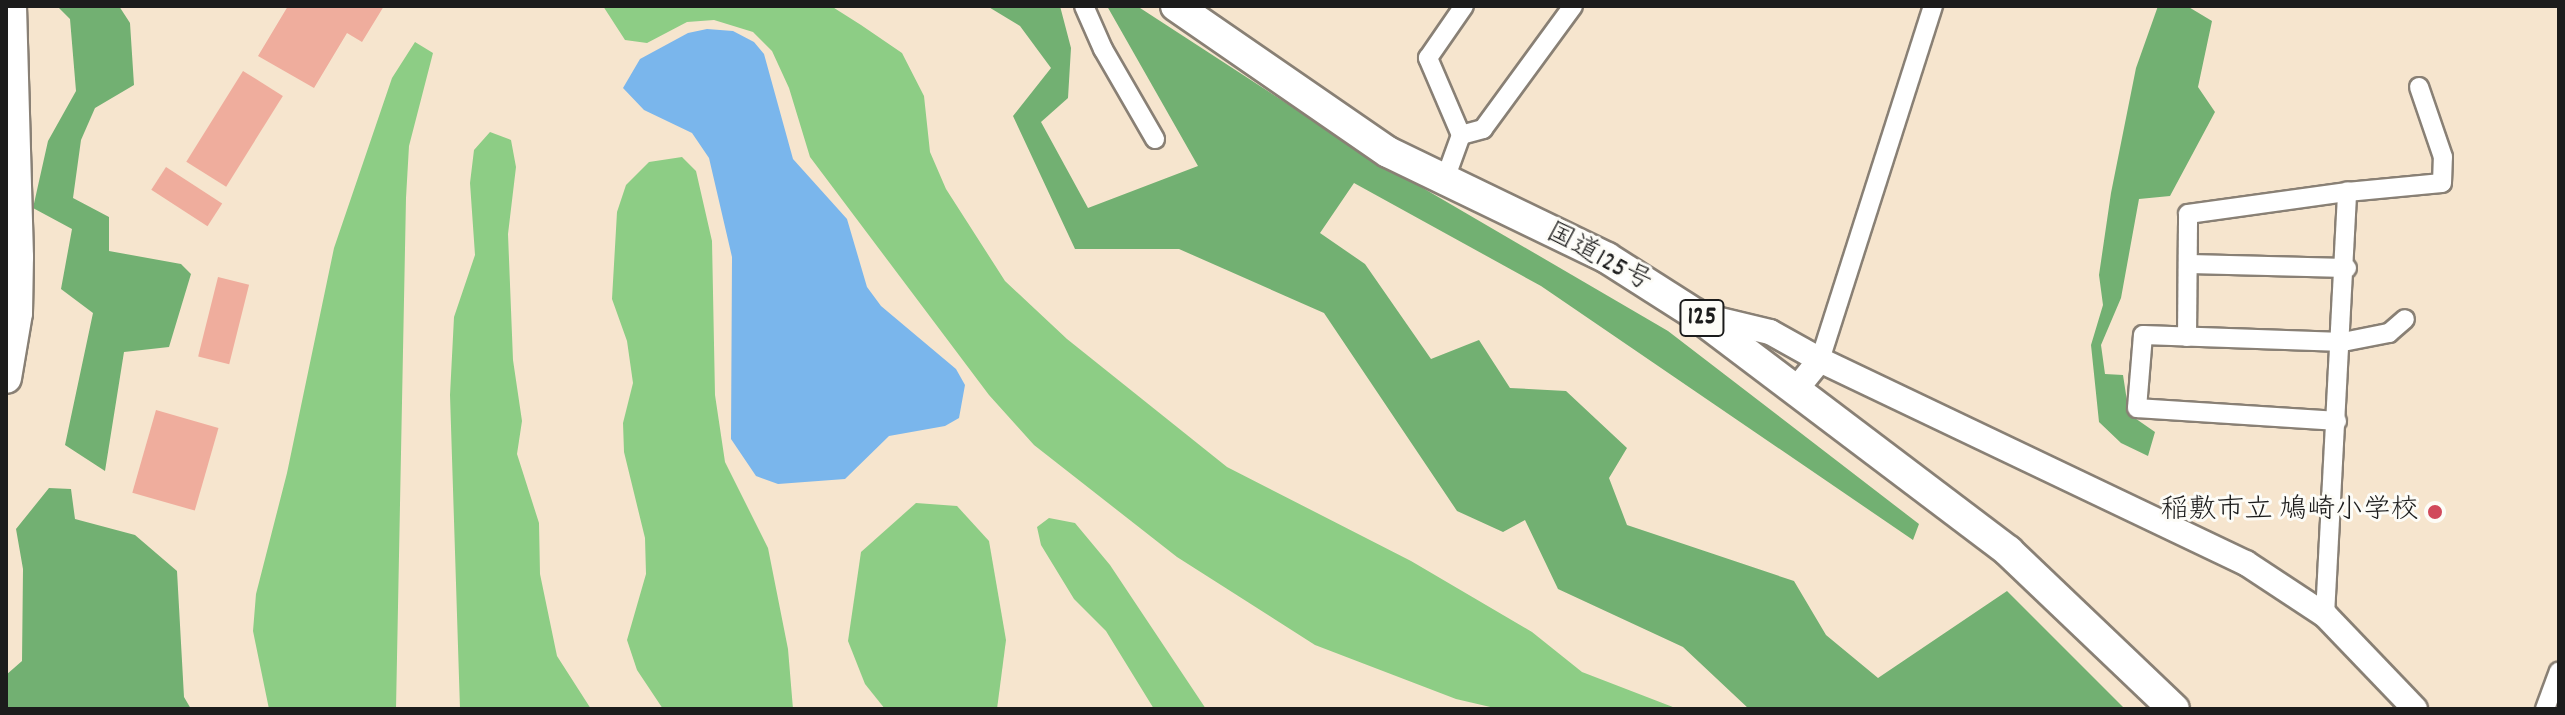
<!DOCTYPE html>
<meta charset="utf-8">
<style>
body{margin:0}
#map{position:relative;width:2565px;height:715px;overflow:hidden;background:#f6e5ce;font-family:Dekko,"Klee One",sans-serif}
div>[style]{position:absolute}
.green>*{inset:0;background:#8dcd85}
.forest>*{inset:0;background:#72b072}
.water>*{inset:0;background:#7ab6ec}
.building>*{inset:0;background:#efad9d;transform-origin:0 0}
.roads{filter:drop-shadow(2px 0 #898075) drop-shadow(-2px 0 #898075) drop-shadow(0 2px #898075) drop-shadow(0 -2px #898075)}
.minor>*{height:18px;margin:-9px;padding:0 9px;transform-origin:9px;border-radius:9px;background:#fff}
.tertiary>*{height:24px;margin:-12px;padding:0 12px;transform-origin:12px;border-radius:12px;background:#fff}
.primary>*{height:30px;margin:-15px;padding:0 15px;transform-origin:15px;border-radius:15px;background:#fff}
.trunk>*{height:30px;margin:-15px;padding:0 15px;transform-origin:15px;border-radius:15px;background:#fff}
.dots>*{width:22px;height:22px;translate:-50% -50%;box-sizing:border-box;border:4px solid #fdfcf7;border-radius:50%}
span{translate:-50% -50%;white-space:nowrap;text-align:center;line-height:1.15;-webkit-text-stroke:6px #fdfcf7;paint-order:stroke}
.shield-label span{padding:2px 6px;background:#fdfcf7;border:2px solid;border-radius:6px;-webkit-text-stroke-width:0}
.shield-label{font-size:26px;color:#1c1c1c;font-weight:700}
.street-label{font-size:28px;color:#1c1c1c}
.poi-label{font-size:28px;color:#1c1c1c}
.right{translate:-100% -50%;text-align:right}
.frame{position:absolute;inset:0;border:8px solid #1c1c1c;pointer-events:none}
</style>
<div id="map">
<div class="green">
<div style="clip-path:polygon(603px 6px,831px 6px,861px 25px,902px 53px,924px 96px,930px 152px,946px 189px,1005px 281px,1067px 339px,1227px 467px,1411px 561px,1532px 632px,1582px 672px,1678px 709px,1499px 709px,1456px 699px,1315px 645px,1177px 557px,1034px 445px,989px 395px,810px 157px,789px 88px,772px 51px,753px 32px,714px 20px,687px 22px,647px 43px,625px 40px)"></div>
<div style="clip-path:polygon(415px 42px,433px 53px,409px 146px,406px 198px,396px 709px,269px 709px,253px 631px,256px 594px,287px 473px,334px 248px,392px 78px)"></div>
<div style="clip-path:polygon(490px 132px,511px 140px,516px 167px,508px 234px,513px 360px,522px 421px,517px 454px,539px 523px,540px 574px,557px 656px,591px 709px,460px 709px,450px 395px,454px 317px,475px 255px,470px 183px,474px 150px)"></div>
<div style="clip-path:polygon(682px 157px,696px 171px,712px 241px,715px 395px,725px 462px,768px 548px,788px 649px,793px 709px,663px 709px,637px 670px,627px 640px,646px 574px,645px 538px,624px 452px,623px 423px,633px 383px,627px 341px,612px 299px,617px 212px,626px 185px,649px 162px)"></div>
<div style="clip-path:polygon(916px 503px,957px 506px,989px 541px,1006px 640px,997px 709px,885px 709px,865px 684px,848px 641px,861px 552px)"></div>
<div style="clip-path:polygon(1049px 518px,1075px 523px,1110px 565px,1206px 709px,1154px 709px,1106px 631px,1074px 599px,1041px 545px,1037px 527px)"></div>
</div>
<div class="forest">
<div style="clip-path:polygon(57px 6px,119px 6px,130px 23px,134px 85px,95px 108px,81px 140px,73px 198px,109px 217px,109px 251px,181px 264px,191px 274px,169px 347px,124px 352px,105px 471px,65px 445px,93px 313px,61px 289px,72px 229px,33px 208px,48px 141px,76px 91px,70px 19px)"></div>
<div style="clip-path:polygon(987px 6px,1060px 6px,1071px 48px,1068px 98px,1041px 122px,1088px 208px,1198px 166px,1107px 6px,1137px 6px,1363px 153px,1668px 331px,1919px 524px,1913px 540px,1541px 286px,1354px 183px,1320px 233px,1365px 264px,1431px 359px,1479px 340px,1510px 388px,1566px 391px,1627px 448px,1609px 478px,1627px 525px,1794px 581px,1826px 635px,1878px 678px,2007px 591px,2125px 709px,1749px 709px,1683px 647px,1558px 589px,1525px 520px,1503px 532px,1457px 511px,1324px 313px,1179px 249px,1075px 249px,1013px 116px,1051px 68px,1020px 26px)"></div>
<div style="clip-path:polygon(2158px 6px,2187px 6px,2212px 21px,2198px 87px,2215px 112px,2170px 196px,2139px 199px,2121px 298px,2101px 345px,2105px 374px,2123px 375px,2129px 414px,2155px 432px,2148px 456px,2121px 443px,2099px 422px,2091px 345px,2103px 305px,2099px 275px,2111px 193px,2136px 68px)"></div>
<div style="clip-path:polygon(49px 488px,71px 489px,75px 519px,135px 535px,177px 571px,184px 697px,191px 709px,6px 709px,6px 675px,22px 661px,23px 569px,16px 529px)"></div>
</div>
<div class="water">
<div style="clip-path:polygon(707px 29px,733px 31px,754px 42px,764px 54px,793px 159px,847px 219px,867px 287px,881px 306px,956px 369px,965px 385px,959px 418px,945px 426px,889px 436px,845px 479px,778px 484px,756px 476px,731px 439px,732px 257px,709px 158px,692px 133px,644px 110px,623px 88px,640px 59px,688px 33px)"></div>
</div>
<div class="building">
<div style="clip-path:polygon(288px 6px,384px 6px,362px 42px,347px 33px,314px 88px,258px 56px)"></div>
<div style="left:243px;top:71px;width:47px;height:107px;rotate:32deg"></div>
<div style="left:166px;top:167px;width:67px;height:27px;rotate:33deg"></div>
<div style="left:218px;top:277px;width:32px;height:82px;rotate:14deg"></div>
<div style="left:156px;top:410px;width:65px;height:86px;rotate:16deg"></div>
</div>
<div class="roads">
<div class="minor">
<div style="left:1084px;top:6px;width:47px;rotate:66.2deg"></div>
<div style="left:1103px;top:49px;width:104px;rotate:60deg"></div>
<div style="left:1461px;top:135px;width:84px;rotate:-113.2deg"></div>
<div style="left:1428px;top:58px;width:63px;rotate:-55.3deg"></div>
<div style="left:1444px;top:182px;width:50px;rotate:-70.1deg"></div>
<div style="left:1461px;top:135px;width:23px;rotate:-15deg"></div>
<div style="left:1483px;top:129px;width:152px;rotate:-53.8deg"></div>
<div style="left:2189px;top:264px;width:158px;rotate:1.5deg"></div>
<div style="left:2187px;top:337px;width:123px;rotate:-89.5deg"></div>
<div style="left:2188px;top:214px;width:161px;rotate:-7.9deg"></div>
<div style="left:1820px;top:360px;width:372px;rotate:-72.3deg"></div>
<div style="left:2337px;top:421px;width:200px;rotate:-176.3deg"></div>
<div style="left:2137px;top:408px;width:73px;rotate:-85.3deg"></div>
<div style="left:2143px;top:335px;width:200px;rotate:2deg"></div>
<div style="left:2343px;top:342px;width:47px;rotate:-11.1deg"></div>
<div style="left:2389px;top:333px;width:21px;rotate:-41deg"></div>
<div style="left:2325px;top:615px;width:424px;rotate:-87deg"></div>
<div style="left:2347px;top:192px;width:95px;rotate:-5.4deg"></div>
<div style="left:2442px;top:183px;width:26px;rotate:-88deg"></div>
<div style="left:2443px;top:157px;width:74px;rotate:-108.9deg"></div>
<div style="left:2545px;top:709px;width:40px;rotate:-69.8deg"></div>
</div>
<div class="tertiary">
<div style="left:1695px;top:314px;width:77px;rotate:13.5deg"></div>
<div style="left:1770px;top:332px;width:57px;rotate:29.2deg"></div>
<div style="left:1798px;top:387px;width:35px;rotate:-51deg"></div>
<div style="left:1820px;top:360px;width:472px;rotate:25.5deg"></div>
<div style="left:2246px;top:563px;width:95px;rotate:33.4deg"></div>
<div style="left:2325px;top:615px;width:130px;rotate:46.2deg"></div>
</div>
<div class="primary">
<div style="left:6px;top:378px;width:66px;rotate:-80.4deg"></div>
<div style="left:17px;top:313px;width:56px;rotate:-89deg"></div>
<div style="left:18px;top:257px;width:251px;rotate:-91.6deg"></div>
</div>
<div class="trunk">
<div style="left:1176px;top:6px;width:257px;rotate:34.6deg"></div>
<div style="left:1388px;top:152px;width:243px;rotate:25.8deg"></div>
<div style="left:1607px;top:258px;width:104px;rotate:32.5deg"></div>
<div style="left:1695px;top:314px;width:393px;rotate:37.1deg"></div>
<div style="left:2008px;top:551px;width:229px;rotate:43.6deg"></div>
</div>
</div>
<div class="dots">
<div style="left:2435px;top:512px;background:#d1495b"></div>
</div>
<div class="shield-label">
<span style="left:1702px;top:318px">125</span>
</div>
<div class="street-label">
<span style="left:1598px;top:259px;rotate:28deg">国道125号</span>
</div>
<div class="poi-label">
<span class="right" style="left:2419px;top:512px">稲敷市立 鳩崎小学校</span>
</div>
<div class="frame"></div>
</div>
